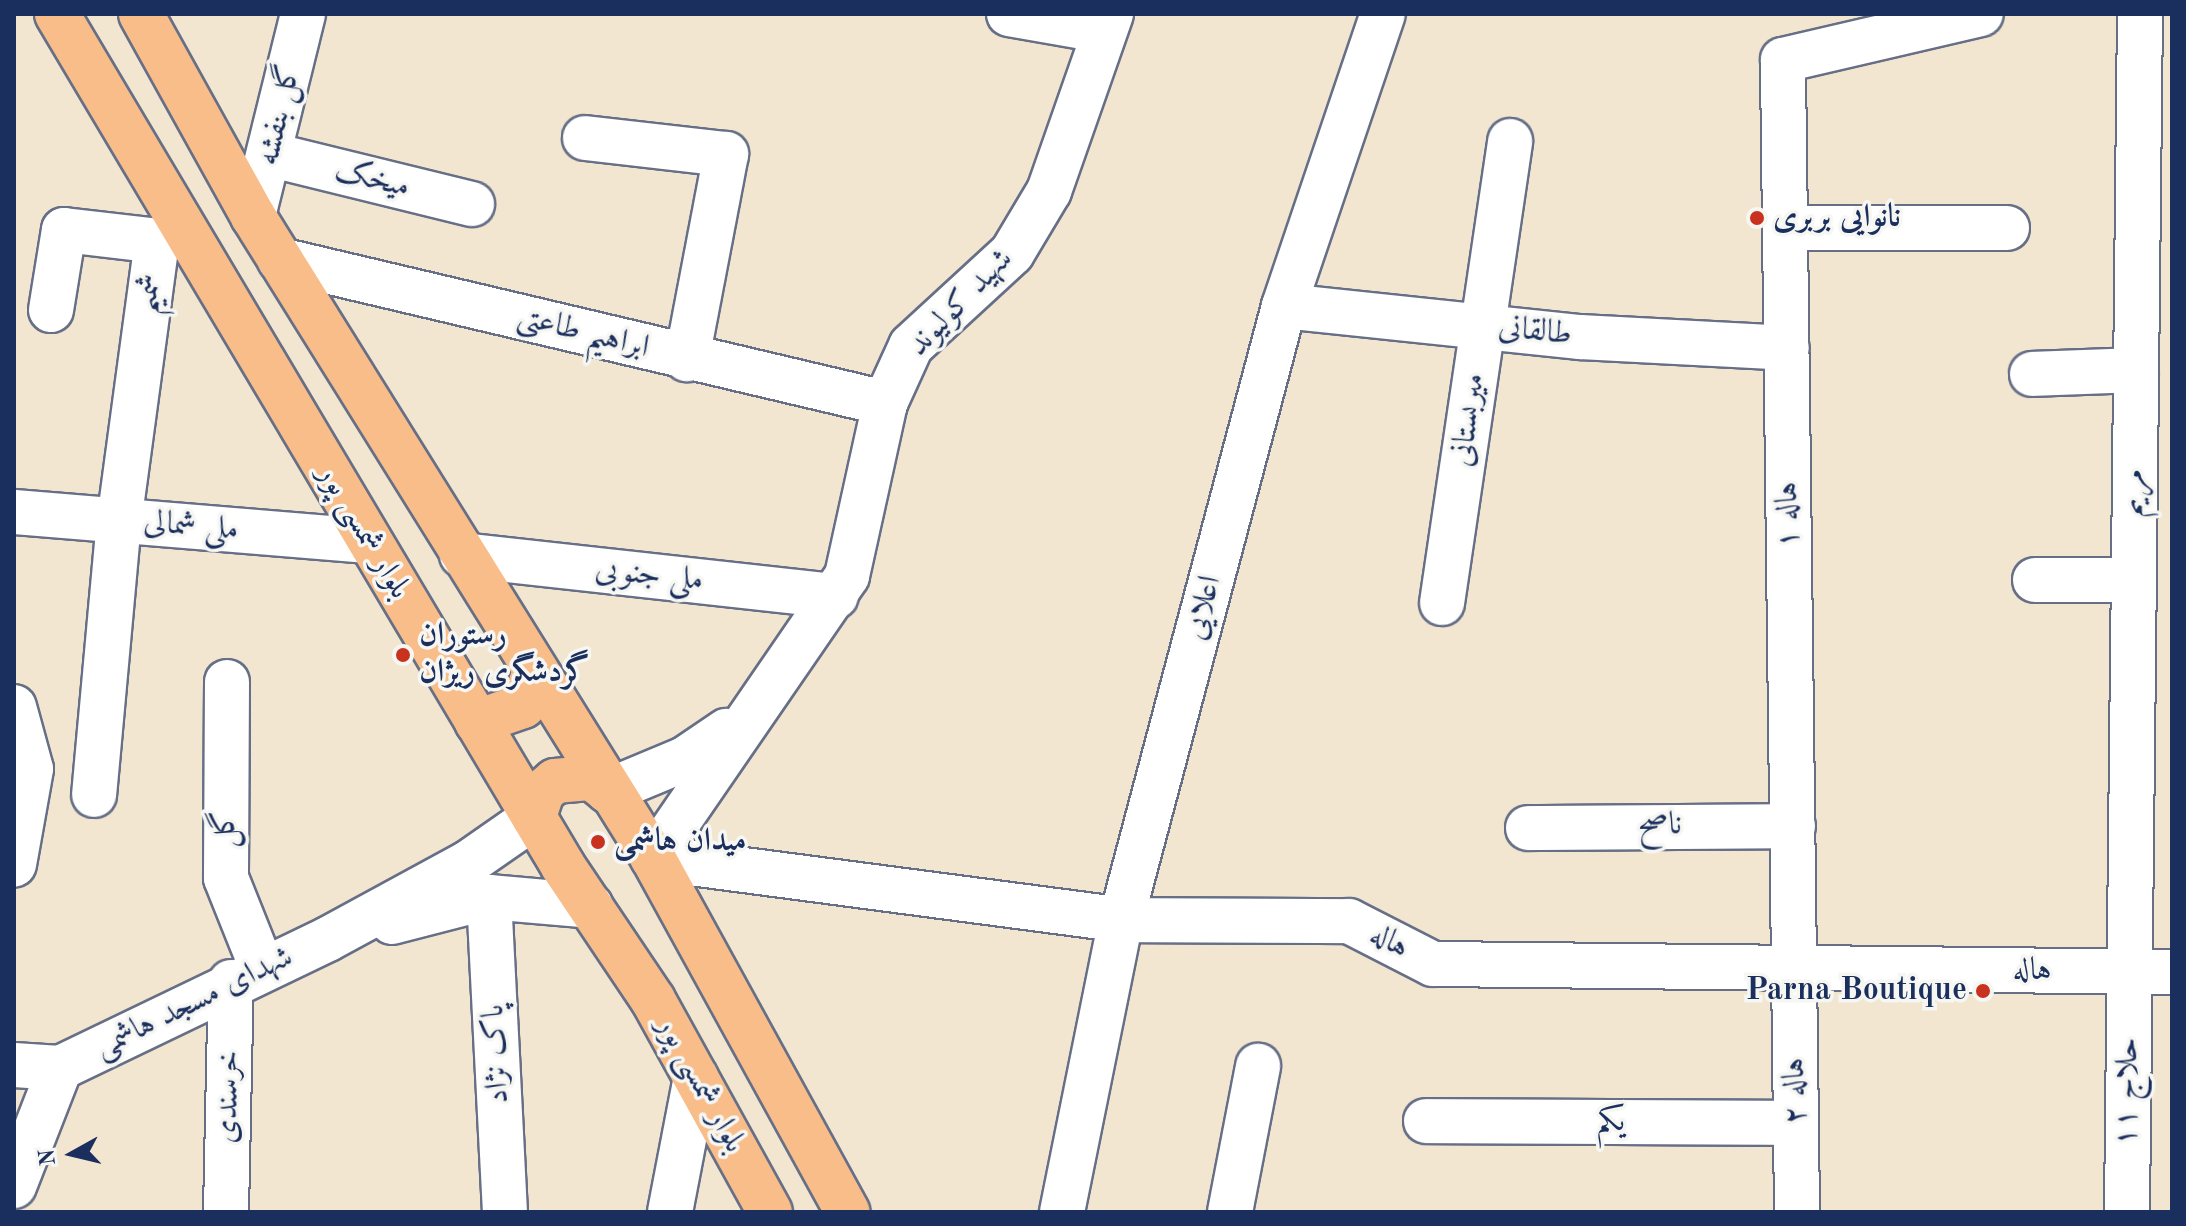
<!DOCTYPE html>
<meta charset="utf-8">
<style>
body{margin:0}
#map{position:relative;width:2186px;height:1226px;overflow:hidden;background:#f2e6d1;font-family:"Old Standard TT",Amiri,serif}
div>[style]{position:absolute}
.roads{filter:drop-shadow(2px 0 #666f86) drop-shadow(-2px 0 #666f86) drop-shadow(0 2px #666f86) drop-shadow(0 -2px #666f86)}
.minor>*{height:44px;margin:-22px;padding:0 22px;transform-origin:22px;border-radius:22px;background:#fff}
.major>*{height:44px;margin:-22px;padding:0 22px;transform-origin:22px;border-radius:22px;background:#f8bd89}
.dots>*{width:22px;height:22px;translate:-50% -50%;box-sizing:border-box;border:4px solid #f6f6f2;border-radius:50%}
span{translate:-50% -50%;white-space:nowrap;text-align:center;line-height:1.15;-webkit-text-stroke:7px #f6f6f2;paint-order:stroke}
.street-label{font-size:32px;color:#1b2f5e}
.poi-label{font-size:32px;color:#1b2f5e;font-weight:700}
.left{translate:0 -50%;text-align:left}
.right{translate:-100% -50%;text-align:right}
.frame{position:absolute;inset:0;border:16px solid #1b2f5e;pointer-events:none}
.north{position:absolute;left:32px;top:1114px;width:80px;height:80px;-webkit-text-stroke:6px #f6f6f2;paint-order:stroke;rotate:262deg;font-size:22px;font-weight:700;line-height:32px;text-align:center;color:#1b2f5e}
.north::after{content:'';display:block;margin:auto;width:28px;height:36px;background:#1b2f5e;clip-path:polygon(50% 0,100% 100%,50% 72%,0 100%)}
</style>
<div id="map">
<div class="roads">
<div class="minor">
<div style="left:1009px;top:14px;width:93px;rotate:9.9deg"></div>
<div style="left:1111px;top:14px;width:188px;rotate:109.3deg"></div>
<div style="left:1049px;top:191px;width:72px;rotate:120.8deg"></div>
<div style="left:1012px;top:253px;width:137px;rotate:137.4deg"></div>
<div style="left:911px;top:346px;width:63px;rotate:114.5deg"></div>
<div style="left:885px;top:403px;width:177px;rotate:102.4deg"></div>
<div style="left:847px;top:576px;width:342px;rotate:124.5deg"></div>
<div style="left:653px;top:858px;width:472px;rotate:7.5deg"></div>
<div style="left:1121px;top:920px;width:228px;rotate:0.3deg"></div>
<div style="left:1349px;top:921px;width:94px;rotate:27.1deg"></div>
<div style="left:1433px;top:964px;width:739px;rotate:0.62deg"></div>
<div style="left:585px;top:138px;width:142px;rotate:6.5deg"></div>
<div style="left:726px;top:154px;width:209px;rotate:100.8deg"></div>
<div style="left:272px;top:155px;width:206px;rotate:13.8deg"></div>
<div style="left:253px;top:216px;width:208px;rotate:-76.1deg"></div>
<div style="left:1785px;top:228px;width:222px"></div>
<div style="left:280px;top:260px;width:622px;rotate:13.3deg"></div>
<div style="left:1284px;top:306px;width:298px;rotate:6deg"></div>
<div style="left:1580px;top:337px;width:207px;rotate:3deg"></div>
<div style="left:51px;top:310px;width:81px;rotate:-80.8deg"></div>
<div style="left:64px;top:230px;width:94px;rotate:6.7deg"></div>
<div style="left:157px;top:241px;width:283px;rotate:97.7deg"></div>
<div style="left:119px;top:521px;width:275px;rotate:95.2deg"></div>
<div style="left:2032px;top:374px;width:104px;rotate:-2.2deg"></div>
<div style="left:14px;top:512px;width:355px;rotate:4.7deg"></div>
<div style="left:462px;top:555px;width:376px;rotate:6.3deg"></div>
<div style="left:2035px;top:580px;width:99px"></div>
<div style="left:1442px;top:603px;width:467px;rotate:-81.6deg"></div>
<div style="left:227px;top:682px;width:196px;rotate:90.3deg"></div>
<div style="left:226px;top:878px;width:97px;rotate:68.2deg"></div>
<div style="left:14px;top:707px;width:64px;rotate:74.7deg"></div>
<div style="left:31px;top:769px;width:97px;rotate:100.1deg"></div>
<div style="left:608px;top:791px;width:83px;rotate:-22.6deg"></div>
<div style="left:685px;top:759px;width:50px;rotate:-34.3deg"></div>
<div style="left:1528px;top:828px;width:265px;rotate:-0.4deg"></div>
<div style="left:489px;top:897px;width:315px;rotate:87.1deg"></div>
<div style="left:392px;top:922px;width:100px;rotate:-14.5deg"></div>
<div style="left:489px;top:897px;width:102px;rotate:5deg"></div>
<div style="left:14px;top:1065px;width:46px;rotate:3.7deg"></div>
<div style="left:60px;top:1068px;width:297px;rotate:-25.7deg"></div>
<div style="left:328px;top:939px;width:159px;rotate:-28.5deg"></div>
<div style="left:468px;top:863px;width:80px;rotate:-34.9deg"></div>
<div style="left:1426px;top:1121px;width:370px;rotate:0.3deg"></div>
<div style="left:14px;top:1186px;width:127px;rotate:-68.7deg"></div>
<div style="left:226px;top:1212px;width:230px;rotate:-88.8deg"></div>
<div style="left:670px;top:1212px;width:137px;rotate:-79.1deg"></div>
<div style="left:1062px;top:1212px;width:298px;rotate:-78.6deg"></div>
<div style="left:1121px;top:920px;width:635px;rotate:-75.13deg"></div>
<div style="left:1284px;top:306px;width:308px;rotate:-71.3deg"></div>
<div style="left:1230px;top:1212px;width:149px;rotate:-79.1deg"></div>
<div style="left:1797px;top:1212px;width:1152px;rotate:-90.7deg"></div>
<div style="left:1783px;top:60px;width:203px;rotate:-13.1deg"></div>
<div style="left:2127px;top:1212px;width:1198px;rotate:-89.38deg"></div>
</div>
<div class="major">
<div style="left:57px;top:14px;width:991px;rotate:59.29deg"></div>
<div style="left:563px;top:866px;width:161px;rotate:56.1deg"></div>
<div style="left:653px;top:1000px;width:242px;rotate:61.1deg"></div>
<div style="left:141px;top:14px;width:231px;rotate:61deg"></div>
<div style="left:253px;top:216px;width:756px;rotate:58.07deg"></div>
<div style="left:653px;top:858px;width:404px;rotate:61.2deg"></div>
<div style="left:477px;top:722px;width:49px;rotate:-19.2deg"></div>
<div style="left:523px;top:706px;width:34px;rotate:-71deg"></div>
<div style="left:534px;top:817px;width:26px;rotate:-72deg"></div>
<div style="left:542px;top:792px;width:17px;rotate:-40deg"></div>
<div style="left:555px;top:781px;width:37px;rotate:-5deg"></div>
<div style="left:592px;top:778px;width:21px;rotate:39deg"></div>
</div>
</div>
<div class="dots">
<div style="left:1757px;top:218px;background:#c8321e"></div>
<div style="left:403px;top:655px;background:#c8321e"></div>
<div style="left:598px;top:842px;background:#c8321e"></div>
<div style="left:1983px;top:991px;background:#c8321e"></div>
</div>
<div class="street-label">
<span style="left:280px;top:115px;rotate:-77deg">گل بنفشه</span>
<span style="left:372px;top:180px;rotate:13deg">میخک</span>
<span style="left:149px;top:294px;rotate:-82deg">شمیم</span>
<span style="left:961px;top:303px;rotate:-46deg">شهید کولیوند</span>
<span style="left:1535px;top:332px;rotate:6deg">طالقانی</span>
<span style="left:583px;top:333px;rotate:14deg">ابراهیم طاعتی</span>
<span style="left:1469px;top:420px;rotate:-82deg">میربستانی</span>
<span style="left:2135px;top:493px;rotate:-89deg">مریم</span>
<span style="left:1789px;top:515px;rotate:-91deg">هاله ۱</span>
<span style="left:191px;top:527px;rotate:5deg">ملی شمالی</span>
<span style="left:363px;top:532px;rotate:59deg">بلوار شمسی پور</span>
<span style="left:649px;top:576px;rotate:6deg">ملی جنوبی</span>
<span style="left:1204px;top:608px;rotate:-75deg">اعلایی</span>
<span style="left:1660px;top:826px;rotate:-1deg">ناصح</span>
<span style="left:226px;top:829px;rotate:-90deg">گل</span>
<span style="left:1389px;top:942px;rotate:27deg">هاله</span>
<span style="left:2032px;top:971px">هاله</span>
<span style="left:194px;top:1003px;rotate:-26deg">شهدای مسجد هاشمی</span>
<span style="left:497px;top:1054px;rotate:-93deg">پاک نژاد</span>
<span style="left:700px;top:1085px;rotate:61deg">بلوار شمسی پور</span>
<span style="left:1796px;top:1091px;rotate:-91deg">هاله ۲</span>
<span style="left:2128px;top:1092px;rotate:-89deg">حلاج ۱۱</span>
<span style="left:229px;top:1097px;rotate:-89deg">خرسندی</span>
<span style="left:1611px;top:1122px">یکم</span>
</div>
<div class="poi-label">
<span class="left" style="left:1773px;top:218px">نانوایی بربری</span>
<span class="left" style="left:419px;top:655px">رستوران<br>گردشگری ریژان</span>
<span class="left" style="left:614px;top:842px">میدان هاشمی</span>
<span class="right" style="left:1967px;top:991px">Parna Boutique</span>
</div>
<div class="frame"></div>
<div class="north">N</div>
</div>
